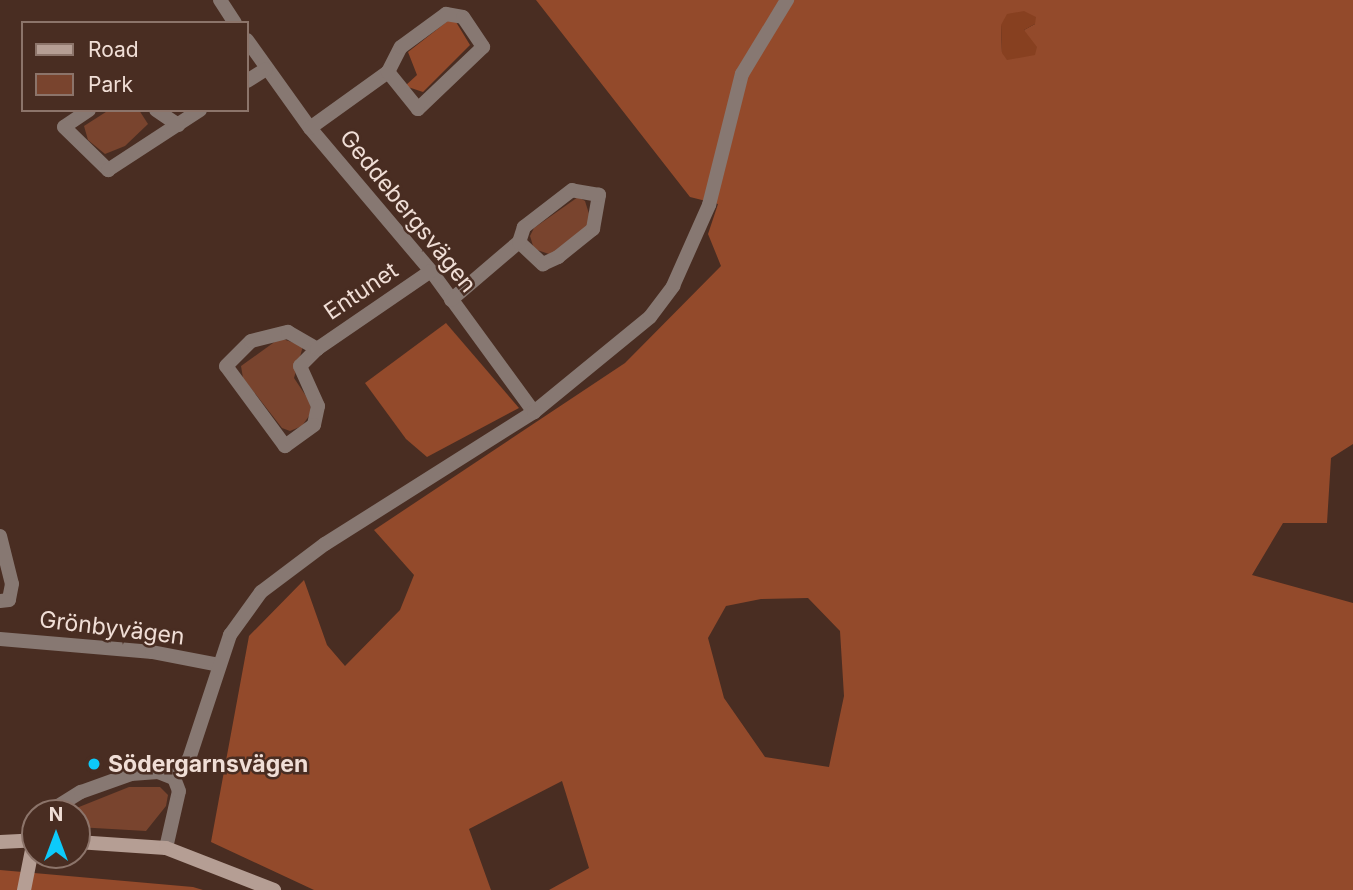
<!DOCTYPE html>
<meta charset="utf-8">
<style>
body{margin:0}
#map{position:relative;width:1353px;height:890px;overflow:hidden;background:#492d22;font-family:Inter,sans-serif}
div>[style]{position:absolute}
.green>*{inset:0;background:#79442e}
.forest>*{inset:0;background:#934a2b}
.water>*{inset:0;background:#874020}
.street>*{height:14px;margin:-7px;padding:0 7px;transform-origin:7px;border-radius:7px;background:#877872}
.secondary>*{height:14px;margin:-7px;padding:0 7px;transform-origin:7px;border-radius:7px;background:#b59e94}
.dots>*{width:19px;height:19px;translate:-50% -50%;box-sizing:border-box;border:4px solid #492d22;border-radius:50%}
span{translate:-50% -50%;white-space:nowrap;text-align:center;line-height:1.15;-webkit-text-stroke:5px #492d22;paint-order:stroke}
.street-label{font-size:23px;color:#f0ded6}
.poi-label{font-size:23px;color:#f0ded6;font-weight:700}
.left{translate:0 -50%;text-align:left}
.legend{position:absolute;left:21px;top:21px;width:228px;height:91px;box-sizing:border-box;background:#492d22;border:2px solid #8c746a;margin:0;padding:9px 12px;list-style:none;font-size:21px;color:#f0ded6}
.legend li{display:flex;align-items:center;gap:14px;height:35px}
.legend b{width:35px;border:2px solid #8c746a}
.north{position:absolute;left:21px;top:799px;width:70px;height:70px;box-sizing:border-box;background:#492d22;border:2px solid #8c746a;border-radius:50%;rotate:0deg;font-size:19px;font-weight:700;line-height:28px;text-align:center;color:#f0ded6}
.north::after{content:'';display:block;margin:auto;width:24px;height:32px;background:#0dcafa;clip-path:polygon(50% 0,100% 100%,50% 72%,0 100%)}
</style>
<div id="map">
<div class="green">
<div style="clip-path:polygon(109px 110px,139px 110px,148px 124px,125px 146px,105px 154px,88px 140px,84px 126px)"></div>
<div style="clip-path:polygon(578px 197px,585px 201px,590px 217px,586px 229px,552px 255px,534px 249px,530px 236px,534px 228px)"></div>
<div style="clip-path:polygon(280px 338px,303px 346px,294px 378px,310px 402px,311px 413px,302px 426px,290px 431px,282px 428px,243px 378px,241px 366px)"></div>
<div style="clip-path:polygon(129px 787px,160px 787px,168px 795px,166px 806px,146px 831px,77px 827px,77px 813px,64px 813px)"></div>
</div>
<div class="forest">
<div style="clip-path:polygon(evenodd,536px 0,1353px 0,1353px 444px,1331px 458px,1327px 523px,1283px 523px,1252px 575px,1353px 603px,1353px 890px,549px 890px,589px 868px,562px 781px,469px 829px,491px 890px,314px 890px,211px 842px,249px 636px,304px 580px,327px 645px,345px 666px,400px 610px,414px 575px,374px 530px,625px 363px,721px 266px,708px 234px,718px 204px,690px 197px,536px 0,1035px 24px,1024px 30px,1029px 43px,1002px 53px,1001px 25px,1035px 24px,536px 0,808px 598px,840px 631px,844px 696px,829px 767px,765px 757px,724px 698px,708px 638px,726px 606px,761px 599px,808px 598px)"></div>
<div style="clip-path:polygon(453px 17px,470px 45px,423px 92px,405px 86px,417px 75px,408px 52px)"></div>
<div style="clip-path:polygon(446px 323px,519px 408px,427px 457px,406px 439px,365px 383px)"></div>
<div style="clip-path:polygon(0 870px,193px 887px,203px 890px,0 890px)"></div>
</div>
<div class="water">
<div style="clip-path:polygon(1024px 11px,1036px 17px,1035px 24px,1024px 30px,1037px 47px,1035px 55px,1007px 60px,1002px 53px,1001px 25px,1007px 14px)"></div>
</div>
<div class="street">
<div style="left:220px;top:0;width:27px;rotate:57deg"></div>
<div style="left:247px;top:40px;width:108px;rotate:54.4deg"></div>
<div style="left:310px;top:128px;width:187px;rotate:49.8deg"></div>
<div style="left:431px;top:271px;width:175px;rotate:53.9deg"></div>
<div style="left:247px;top:81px;width:22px;rotate:-32deg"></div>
<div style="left:89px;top:110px;width:30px;rotate:146deg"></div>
<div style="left:64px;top:127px;width:62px;rotate:44.3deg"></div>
<div style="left:108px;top:170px;width:110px;rotate:-33.1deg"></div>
<div style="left:156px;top:110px;width:27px;rotate:34deg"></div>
<div style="left:310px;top:128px;width:96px;rotate:-35.7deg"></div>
<div style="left:388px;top:72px;width:28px;rotate:-63deg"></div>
<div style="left:401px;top:47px;width:56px;rotate:-36.3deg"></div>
<div style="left:446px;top:14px;width:17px;rotate:10deg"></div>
<div style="left:463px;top:17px;width:36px;rotate:56deg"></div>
<div style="left:483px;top:47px;width:90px;rotate:136.4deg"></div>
<div style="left:418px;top:109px;width:48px;rotate:-129deg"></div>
<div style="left:451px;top:300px;width:89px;rotate:-40.5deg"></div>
<div style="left:519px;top:242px;width:33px;rotate:43deg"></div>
<div style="left:543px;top:264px;width:17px;rotate:-25deg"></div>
<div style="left:558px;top:257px;width:45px;rotate:-38.7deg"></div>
<div style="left:593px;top:229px;width:35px;rotate:-80deg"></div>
<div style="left:599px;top:195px;width:27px;rotate:-170deg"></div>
<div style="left:572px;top:190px;width:61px;rotate:142.4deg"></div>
<div style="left:524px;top:227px;width:16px;rotate:108deg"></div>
<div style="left:317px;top:349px;width:24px;rotate:135deg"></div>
<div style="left:300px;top:366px;width:44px;rotate:65.8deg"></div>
<div style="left:318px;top:406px;width:19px;rotate:102deg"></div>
<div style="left:314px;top:425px;width:36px;rotate:144deg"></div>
<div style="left:285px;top:446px;width:99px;rotate:-126.4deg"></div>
<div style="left:226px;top:366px;width:35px;rotate:-45deg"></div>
<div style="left:251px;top:341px;width:38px;rotate:-14deg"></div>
<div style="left:288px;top:332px;width:34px;rotate:30deg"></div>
<div style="left:317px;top:349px;width:138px;rotate:-34.4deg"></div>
<div style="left:0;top:536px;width:49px;rotate:76deg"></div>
<div style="left:12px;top:584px;width:16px;rotate:101deg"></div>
<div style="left:9px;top:600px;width:9px;rotate:174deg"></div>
<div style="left:0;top:639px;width:153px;rotate:4.9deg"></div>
<div style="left:152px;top:652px;width:68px;rotate:11deg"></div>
<div style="left:174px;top:778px;width:24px;rotate:-52deg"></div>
<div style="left:189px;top:759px;width:131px;rotate:-71.7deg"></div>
<div style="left:230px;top:635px;width:53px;rotate:-54.2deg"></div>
<div style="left:261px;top:592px;width:80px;rotate:-36.9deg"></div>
<div style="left:325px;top:544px;width:247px;rotate:-32.3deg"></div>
<div style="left:534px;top:412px;width:150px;rotate:-39.3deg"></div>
<div style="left:650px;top:317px;width:39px;rotate:-53deg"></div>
<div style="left:673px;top:286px;width:89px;rotate:-66deg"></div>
<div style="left:709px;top:205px;width:135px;rotate:-75.9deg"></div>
<div style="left:742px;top:74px;width:87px;rotate:-58.7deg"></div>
<div style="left:47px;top:813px;width:40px;rotate:-32deg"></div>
<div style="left:81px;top:792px;width:53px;rotate:-19.8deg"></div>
<div style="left:131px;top:774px;width:27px;rotate:-4deg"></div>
<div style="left:158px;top:772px;width:17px;rotate:21deg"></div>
<div style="left:34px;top:840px;width:17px;rotate:-87deg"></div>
<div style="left:166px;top:848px;width:58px;rotate:-77.2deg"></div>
<div style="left:179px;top:791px;width:14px;rotate:-111deg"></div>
</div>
<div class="secondary">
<div style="left:0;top:842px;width:35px;rotate:-3deg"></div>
<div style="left:77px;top:842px;width:89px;rotate:3.9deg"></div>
<div style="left:166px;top:848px;width:116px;rotate:21.3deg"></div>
<div style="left:24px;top:890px;width:51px;rotate:-78.7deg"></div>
</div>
<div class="dots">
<div style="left:94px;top:764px;background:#0dcafa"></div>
</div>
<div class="street-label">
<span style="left:408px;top:211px;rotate:51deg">Geddebergsvägen</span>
<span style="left:361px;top:291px;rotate:-34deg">Entunet</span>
<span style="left:112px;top:628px;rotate:7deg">Grönbyvägen</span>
</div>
<div class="poi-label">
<span class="left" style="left:108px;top:764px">Södergarnsvägen</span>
</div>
<ul class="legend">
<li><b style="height:9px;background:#b59e94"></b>Road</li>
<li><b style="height:19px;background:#79442e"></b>Park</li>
</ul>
<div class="north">N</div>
</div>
